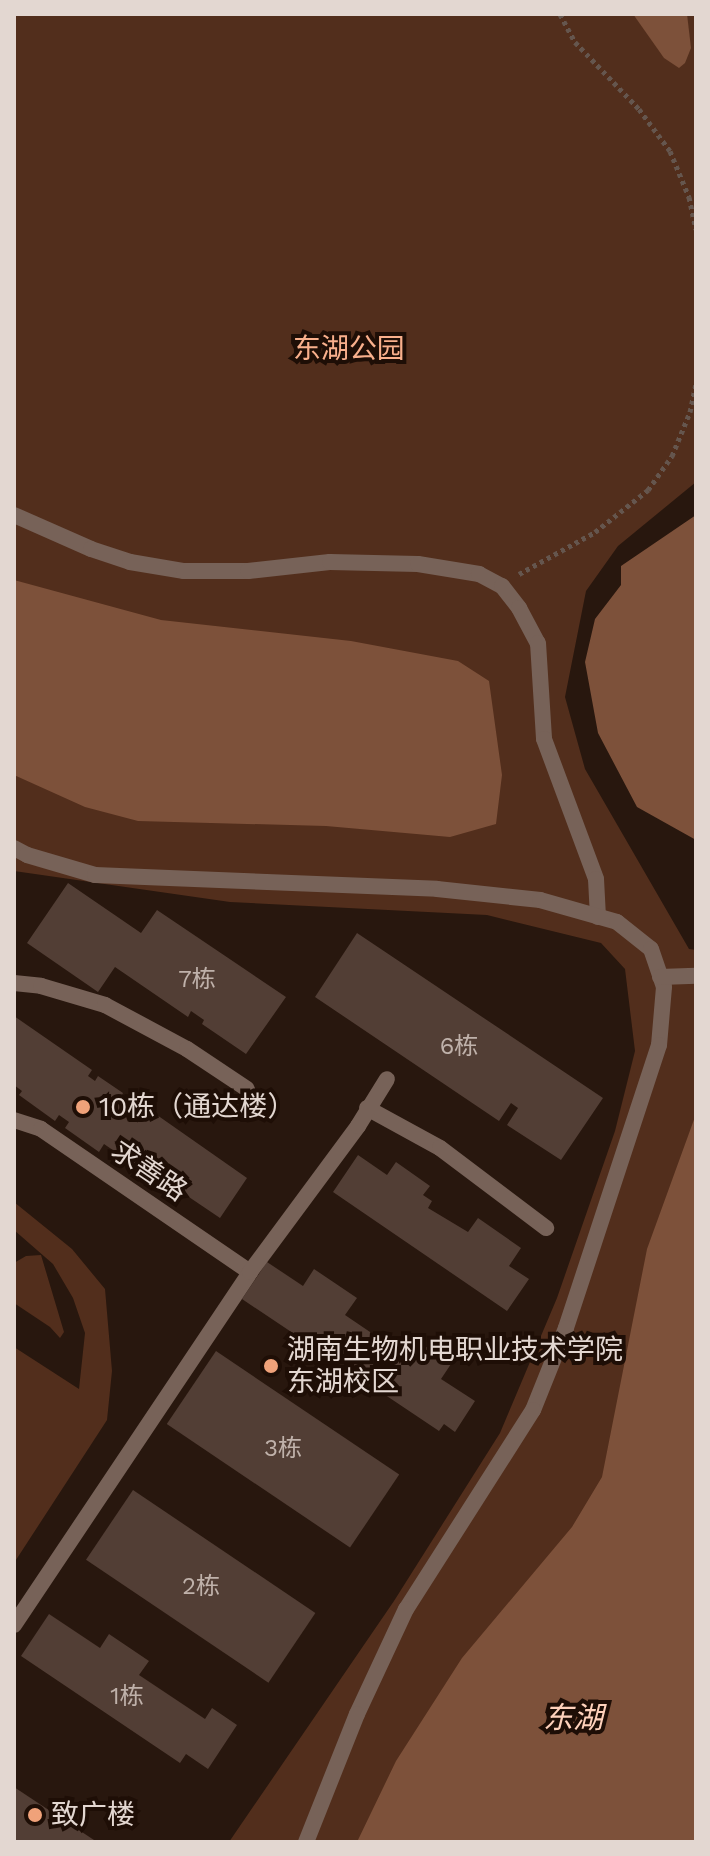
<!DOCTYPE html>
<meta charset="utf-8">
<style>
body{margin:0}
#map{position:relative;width:710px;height:1856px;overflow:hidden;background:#28170e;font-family:"Work Sans","Noto Sans SC",sans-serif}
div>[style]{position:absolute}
.green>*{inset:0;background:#522e1c}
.water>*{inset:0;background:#7d513a}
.building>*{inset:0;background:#523e35;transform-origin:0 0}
.path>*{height:5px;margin-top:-2.5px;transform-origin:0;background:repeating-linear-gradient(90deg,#65564e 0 4px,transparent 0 8px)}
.lane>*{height:16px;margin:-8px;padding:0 8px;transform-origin:8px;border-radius:8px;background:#776258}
.street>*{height:16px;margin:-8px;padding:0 8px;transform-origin:8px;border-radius:8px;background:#776258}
.dots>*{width:22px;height:22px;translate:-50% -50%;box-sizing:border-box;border:4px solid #1e0e06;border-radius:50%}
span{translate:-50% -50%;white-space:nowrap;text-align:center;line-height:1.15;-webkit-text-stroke:8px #1e0e06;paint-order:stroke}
.number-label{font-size:24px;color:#bfb1aa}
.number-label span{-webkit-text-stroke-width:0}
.park-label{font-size:28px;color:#f9b08c}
.poi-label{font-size:28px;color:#e3d7d1}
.left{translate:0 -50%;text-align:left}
.street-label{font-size:28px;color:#e3d7d1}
.water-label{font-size:30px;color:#fed1bb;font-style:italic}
.frame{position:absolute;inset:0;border:16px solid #e3d7d1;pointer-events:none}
</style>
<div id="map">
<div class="green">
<div style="clip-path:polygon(14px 14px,696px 14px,696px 482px,618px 546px,586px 591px,565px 697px,585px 769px,689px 949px,696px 950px,696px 1842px,229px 1842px,394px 1601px,500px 1433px,557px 1298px,615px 1131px,635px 1051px,625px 969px,601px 943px,487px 915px,230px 902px,14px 871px)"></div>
<div style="clip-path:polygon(14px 1202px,72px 1249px,105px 1289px,112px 1371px,107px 1420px,14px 1563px,14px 1347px,79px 1389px,85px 1333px,73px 1298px,53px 1264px,14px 1230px)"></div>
<div style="clip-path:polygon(41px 1255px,64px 1332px,60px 1338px,50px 1327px,14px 1303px,14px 1263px,26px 1256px)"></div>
</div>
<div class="water">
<div style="clip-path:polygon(633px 14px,687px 14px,691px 48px,685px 63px,679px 68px,664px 58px)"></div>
<div style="clip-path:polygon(696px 515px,696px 840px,637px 807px,598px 733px,585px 662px,595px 619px,621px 585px,621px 566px)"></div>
<div style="clip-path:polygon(14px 580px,161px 620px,351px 641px,458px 661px,489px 681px,502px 775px,496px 824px,450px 837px,326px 826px,138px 821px,85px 807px,14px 775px)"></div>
<div style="clip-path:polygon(696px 1114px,696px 1842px,357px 1842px,396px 1761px,462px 1658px,572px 1527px,602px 1477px,647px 1249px)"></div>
</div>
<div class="building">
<div style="clip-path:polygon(68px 883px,141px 933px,157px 910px,286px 997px,246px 1054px,202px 1024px,204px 1020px,191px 1011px,188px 1017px,115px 967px,98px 992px,27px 943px)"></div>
<div style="clip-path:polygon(357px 933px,603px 1098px,561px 1160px,507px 1125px,518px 1108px,511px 1103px,499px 1121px,315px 997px)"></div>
<div style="clip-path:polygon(14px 1016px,92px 1070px,88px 1076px,95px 1081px,98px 1076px,123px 1093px,120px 1099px,152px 1121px,157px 1115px,247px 1178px,220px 1218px,183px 1193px,176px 1202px,119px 1162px,123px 1157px,104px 1144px,99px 1152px,65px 1128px,69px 1122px,59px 1115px,55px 1121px,19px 1095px,22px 1091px,14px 1085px)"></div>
<div style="clip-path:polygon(358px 1155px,387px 1175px,396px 1162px,430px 1186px,423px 1195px,432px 1201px,428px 1208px,468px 1232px,478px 1218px,521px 1248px,509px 1266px,529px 1279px,507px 1311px,333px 1192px)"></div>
<div style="clip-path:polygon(267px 1262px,303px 1286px,314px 1269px,357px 1298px,345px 1315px,401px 1353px,412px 1337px,451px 1364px,441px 1379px,475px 1401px,455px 1432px,444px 1424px,439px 1431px,242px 1299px)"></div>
<div style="left:216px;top:1351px;width:221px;height:88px;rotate:34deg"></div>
<div style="left:133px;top:1490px;width:220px;height:84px;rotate:34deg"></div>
<div style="clip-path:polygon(49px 1614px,100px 1648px,109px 1634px,149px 1661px,139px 1675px,205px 1719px,212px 1708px,237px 1725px,208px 1769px,186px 1754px,180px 1763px,21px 1656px)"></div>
<div style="clip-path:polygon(14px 1787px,97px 1842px,14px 1842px)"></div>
</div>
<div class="path">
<div style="left:560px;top:14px;width:32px;rotate:62deg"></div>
<div style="left:575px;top:42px;width:93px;rotate:46.3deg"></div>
<div style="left:639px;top:109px;width:52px;rotate:53.6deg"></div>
<div style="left:670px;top:151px;width:50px;rotate:67.6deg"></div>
<div style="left:689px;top:197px;width:33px;rotate:78deg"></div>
<div style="left:519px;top:574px;width:87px;rotate:-28.9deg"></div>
<div style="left:595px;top:532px;width:68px;rotate:-38.4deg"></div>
<div style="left:648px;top:490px;width:42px;rotate:-54.8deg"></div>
<div style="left:672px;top:456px;width:48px;rotate:-67.8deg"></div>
<div style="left:690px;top:412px;width:29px;rotate:-78deg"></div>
</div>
<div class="lane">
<div style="left:14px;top:983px;width:27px;rotate:6deg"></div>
<div style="left:41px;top:986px;width:67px;rotate:16.5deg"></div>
<div style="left:105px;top:1005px;width:93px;rotate:28.2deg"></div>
<div style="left:187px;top:1049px;width:72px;rotate:33.7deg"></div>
<div style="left:367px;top:1108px;width:83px;rotate:28.7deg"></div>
<div style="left:440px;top:1148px;width:133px;rotate:37deg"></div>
<div style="left:14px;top:1120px;width:28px;rotate:18deg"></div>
<div style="left:41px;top:1129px;width:253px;rotate:34.4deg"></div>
<div style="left:14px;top:1625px;width:425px;rotate:-56.2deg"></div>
<div style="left:250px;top:1272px;width:182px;rotate:-53.5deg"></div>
<div style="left:358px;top:1126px;width:55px;rotate:-58.3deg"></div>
</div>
<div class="street">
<div style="left:14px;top:515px;width:84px;rotate:23.8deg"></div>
<div style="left:91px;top:549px;width:41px;rotate:18.4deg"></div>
<div style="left:130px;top:562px;width:55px;rotate:9.5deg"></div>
<div style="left:184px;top:571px;width:64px"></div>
<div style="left:248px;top:571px;width:82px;rotate:-6.3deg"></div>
<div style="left:330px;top:562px;width:88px;rotate:1.3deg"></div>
<div style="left:418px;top:564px;width:62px;rotate:9.3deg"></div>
<div style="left:479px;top:574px;width:26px;rotate:28deg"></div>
<div style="left:502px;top:586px;width:28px;rotate:52deg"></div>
<div style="left:519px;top:608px;width:40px;rotate:62deg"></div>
<div style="left:538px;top:643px;width:96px;rotate:86.4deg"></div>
<div style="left:544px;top:739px;width:149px;rotate:69.6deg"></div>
<div style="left:596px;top:879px;width:38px;rotate:87deg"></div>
<div style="left:14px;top:848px;width:15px;rotate:28deg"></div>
<div style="left:27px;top:855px;width:71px;rotate:16.4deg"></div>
<div style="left:95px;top:875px;width:342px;rotate:2.3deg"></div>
<div style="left:437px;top:889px;width:104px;rotate:6.1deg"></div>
<div style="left:540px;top:900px;width:80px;rotate:15.9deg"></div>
<div style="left:617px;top:922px;width:43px;rotate:38.5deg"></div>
<div style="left:651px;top:949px;width:40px;rotate:71.1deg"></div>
<div style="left:664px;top:987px;width:58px;rotate:94.9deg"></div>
<div style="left:659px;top:1045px;width:298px;rotate:108.2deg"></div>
<div style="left:566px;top:1328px;width:88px;rotate:111.9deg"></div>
<div style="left:533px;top:1410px;width:236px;rotate:122.5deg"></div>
<div style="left:406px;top:1609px;width:116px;rotate:115deg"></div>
<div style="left:357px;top:1714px;width:138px;rotate:111.7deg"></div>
<div style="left:660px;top:977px;width:36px;rotate:-2deg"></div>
</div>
<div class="dots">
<div style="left:83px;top:1107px;background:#f0a27a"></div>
<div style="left:271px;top:1366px;background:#f0a27a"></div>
<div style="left:35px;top:1815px;background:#f0a27a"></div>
</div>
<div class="number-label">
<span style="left:197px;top:980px">7栋</span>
<span style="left:459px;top:1047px">6栋</span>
<span style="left:283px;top:1449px">3栋</span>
<span style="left:201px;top:1587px">2栋</span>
<span style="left:127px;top:1697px">1栋</span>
</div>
<div class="park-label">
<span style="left:349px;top:349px">东湖公园</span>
</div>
<div class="poi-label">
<span class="left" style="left:99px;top:1107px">10栋（通达楼）</span>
<span class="left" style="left:287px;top:1366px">湖南生物机电职业技术学院<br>东湖校区</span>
<span class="left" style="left:51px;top:1815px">致广楼</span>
</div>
<div class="street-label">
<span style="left:149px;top:1171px;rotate:34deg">求善路</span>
</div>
<div class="water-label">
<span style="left:573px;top:1718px">东湖</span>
</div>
<div class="frame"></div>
</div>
